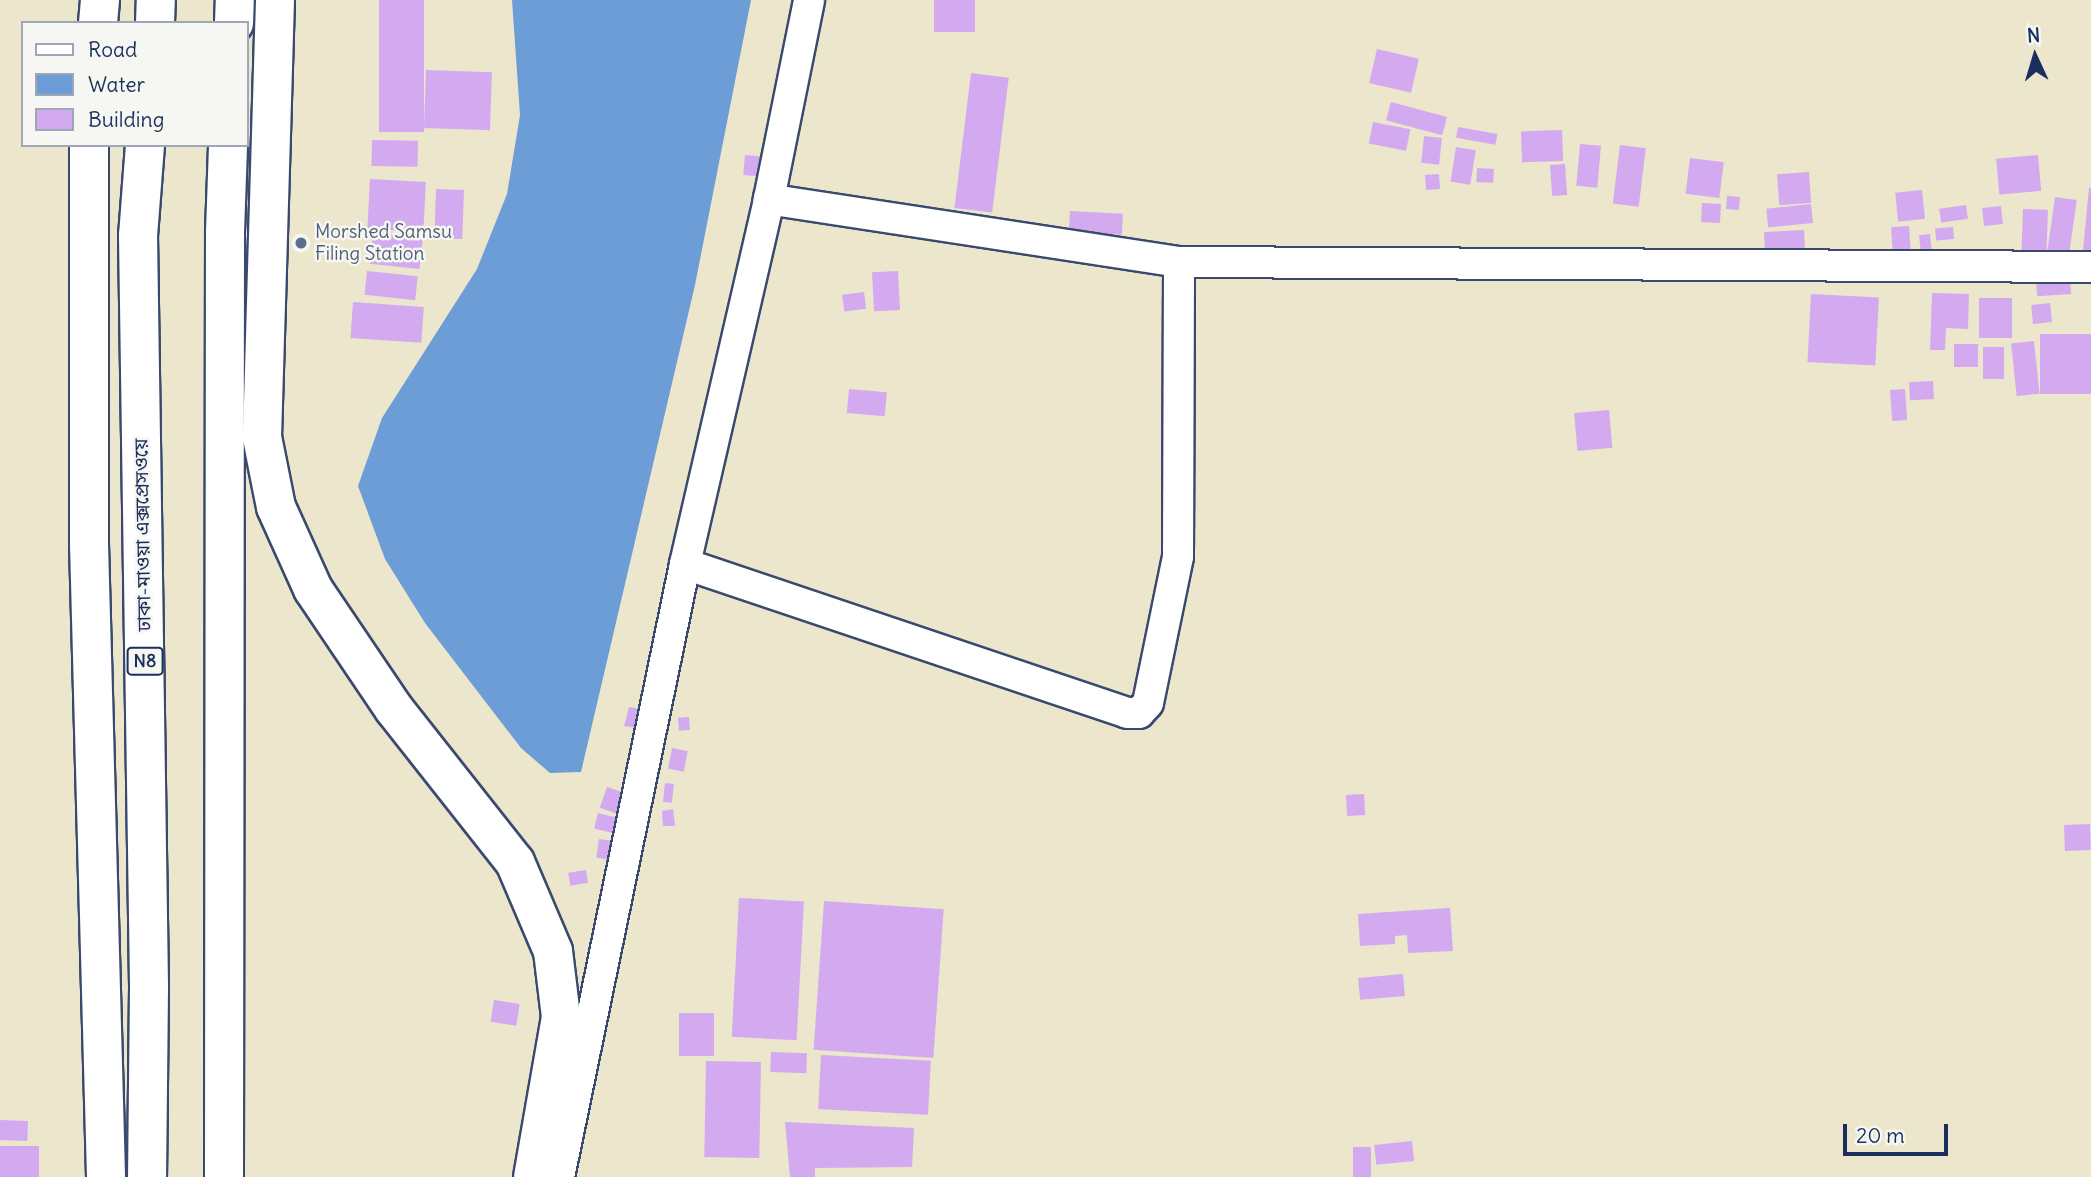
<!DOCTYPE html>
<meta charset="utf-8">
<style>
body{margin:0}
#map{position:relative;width:2091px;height:1177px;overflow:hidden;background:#ebe6cc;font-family:Delius,"Noto Sans Bengali",sans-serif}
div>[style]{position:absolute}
.water>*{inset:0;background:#6c9dd6}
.building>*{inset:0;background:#d3aaf0;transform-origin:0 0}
.roads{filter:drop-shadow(2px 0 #3a4a6e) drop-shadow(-2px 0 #3a4a6e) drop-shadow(0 2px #3a4a6e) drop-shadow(0 -2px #3a4a6e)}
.minor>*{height:30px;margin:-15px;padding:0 15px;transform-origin:15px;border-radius:15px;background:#fff}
.tertiary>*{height:38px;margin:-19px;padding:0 19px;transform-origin:19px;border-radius:19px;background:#fff}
.motorway>*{height:38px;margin:-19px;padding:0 19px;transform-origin:19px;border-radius:19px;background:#fff}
.dots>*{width:19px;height:19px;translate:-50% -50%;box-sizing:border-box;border:4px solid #f6f6f2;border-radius:50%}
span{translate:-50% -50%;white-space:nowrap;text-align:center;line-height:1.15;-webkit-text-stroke:5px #f6f6f2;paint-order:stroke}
.shield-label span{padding:2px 5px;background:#f6f6f2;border:2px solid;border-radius:5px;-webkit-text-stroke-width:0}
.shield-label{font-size:18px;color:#1b2f5e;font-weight:700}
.service-label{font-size:19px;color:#4e5e75}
.left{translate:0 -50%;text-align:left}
.street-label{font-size:19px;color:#1b2f5e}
.legend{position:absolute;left:21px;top:21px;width:228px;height:126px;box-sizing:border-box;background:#f6f6f2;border:2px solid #9ea6b7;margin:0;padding:9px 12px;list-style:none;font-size:21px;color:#1b2f5e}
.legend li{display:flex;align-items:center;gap:14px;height:35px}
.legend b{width:35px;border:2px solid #9ea6b7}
.north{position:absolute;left:2000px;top:21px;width:70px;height:70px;-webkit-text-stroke:5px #f6f6f2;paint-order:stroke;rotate:356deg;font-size:19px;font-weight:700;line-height:28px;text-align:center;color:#1b2f5e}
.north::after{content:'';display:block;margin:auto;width:24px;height:32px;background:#1b2f5e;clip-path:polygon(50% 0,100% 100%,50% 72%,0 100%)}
.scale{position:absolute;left:1843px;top:1124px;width:105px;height:32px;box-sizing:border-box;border:4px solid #1b2f5e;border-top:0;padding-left:9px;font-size:21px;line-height:24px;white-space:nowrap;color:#1b2f5e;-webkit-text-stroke:5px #f6f6f2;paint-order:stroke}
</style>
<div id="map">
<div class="water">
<div style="clip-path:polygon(512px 0,751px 0,695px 285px,581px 772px,550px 773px,521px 748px,425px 623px,385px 559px,358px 486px,382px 418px,477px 269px,507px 194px,520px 115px)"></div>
</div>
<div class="building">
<div style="left:379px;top:0;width:45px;height:132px"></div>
<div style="left:934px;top:0;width:41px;height:32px"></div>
<div style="left:1377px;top:49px;width:43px;height:35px;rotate:13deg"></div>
<div style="left:426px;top:70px;width:66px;height:58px;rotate:2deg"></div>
<div style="left:971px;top:73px;width:38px;height:136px;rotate:7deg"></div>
<div style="left:1391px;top:102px;width:58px;height:19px;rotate:15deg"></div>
<div style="left:1373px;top:122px;width:38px;height:22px;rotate:11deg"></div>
<div style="left:1458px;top:127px;width:40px;height:11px;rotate:10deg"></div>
<div style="left:1562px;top:130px;width:31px;height:41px;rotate:88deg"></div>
<div style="left:1424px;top:136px;width:18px;height:27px;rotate:6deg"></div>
<div style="left:372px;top:140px;width:46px;height:26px;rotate:1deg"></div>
<div style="left:1580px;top:144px;width:21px;height:42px;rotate:5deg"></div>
<div style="left:1620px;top:145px;width:26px;height:59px;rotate:7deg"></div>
<div style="left:1456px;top:147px;width:20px;height:35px;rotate:9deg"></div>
<div style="left:745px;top:155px;width:23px;height:20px;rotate:5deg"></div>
<div style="left:2038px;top:155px;width:36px;height:42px;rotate:85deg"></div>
<div style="left:1690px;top:158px;width:34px;height:36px;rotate:7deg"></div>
<div style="left:1565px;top:164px;width:31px;height:15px;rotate:86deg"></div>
<div style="left:1477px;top:168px;width:17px;height:14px;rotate:3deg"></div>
<div style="left:1809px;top:172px;width:31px;height:32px;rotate:86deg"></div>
<div style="left:1439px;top:174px;width:15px;height:14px;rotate:86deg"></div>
<div style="left:370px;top:179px;width:56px;height:50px;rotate:3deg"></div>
<div style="clip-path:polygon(2089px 188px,2091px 188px,2091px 262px,2082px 261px)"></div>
<div style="left:436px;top:189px;width:28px;height:49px;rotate:2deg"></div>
<div style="left:1922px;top:190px;width:29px;height:27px;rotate:84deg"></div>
<div style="left:1727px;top:196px;width:13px;height:13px;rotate:4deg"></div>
<div style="left:2055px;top:197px;width:22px;height:62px;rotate:8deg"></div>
<div style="left:1702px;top:203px;width:19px;height:19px;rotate:3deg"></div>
<div style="left:1811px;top:204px;width:19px;height:45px;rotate:84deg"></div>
<div style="left:1966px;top:205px;width:14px;height:27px;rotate:82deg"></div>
<div style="left:2001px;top:206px;width:18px;height:19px;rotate:84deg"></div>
<div style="left:2023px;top:209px;width:25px;height:43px;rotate:2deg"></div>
<div style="left:1070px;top:211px;width:53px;height:21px;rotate:3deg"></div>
<div style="left:1909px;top:226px;width:27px;height:18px;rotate:86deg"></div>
<div style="left:1953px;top:227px;width:12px;height:18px;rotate:85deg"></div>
<div style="left:1804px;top:230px;width:19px;height:40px;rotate:87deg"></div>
<div style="left:373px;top:233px;width:50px;height:31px;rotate:6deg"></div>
<div style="left:1930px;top:234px;width:28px;height:11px;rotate:84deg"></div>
<div style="left:367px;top:271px;width:51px;height:24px;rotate:6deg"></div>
<div style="left:898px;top:271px;width:39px;height:26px;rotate:87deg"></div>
<div style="left:2070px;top:278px;width:16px;height:34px;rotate:86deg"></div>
<div style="left:864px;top:292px;width:17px;height:22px;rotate:83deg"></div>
<div style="clip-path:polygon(1932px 293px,1969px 294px,1968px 329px,1946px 328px,1945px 350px,1930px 350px)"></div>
<div style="left:1811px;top:294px;width:68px;height:68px;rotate:3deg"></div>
<div style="left:1979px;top:298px;width:33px;height:40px"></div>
<div style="left:353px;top:302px;width:71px;height:36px;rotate:4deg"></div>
<div style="left:2050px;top:303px;width:19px;height:19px;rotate:84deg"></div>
<div style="left:2091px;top:334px;width:60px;height:51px;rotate:90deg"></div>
<div style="left:2034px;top:341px;width:53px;height:23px;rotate:84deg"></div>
<div style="left:1954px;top:344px;width:24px;height:23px"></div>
<div style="left:1983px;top:347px;width:21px;height:32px"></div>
<div style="left:1933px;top:381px;width:18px;height:24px;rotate:87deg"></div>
<div style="left:849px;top:389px;width:38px;height:24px;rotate:5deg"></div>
<div style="left:1905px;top:389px;width:31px;height:15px;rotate:86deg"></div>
<div style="left:1609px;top:410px;width:38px;height:35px;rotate:85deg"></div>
<div style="clip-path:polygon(629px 707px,640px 709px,637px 728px,624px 726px)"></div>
<div style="left:689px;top:717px;width:13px;height:11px;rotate:86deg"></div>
<div style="left:672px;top:748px;width:16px;height:21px;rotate:11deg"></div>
<div style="left:665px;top:783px;width:9px;height:19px;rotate:6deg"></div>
<div style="left:607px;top:787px;width:21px;height:22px;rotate:19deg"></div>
<div style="left:1364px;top:794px;width:21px;height:18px;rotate:87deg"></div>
<div style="clip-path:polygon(673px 809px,675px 826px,663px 826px,662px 811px)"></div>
<div style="left:598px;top:813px;width:21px;height:16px;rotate:14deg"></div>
<div style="left:2090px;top:824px;width:26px;height:26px;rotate:88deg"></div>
<div style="left:599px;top:839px;width:15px;height:19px;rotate:8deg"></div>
<div style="left:586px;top:870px;width:13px;height:18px;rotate:81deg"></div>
<div style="left:739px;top:898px;width:65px;height:139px;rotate:3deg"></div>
<div style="left:824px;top:901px;width:120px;height:149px;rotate:4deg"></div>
<div style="clip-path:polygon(1450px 908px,1453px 951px,1408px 953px,1407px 935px,1395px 936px,1395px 944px,1360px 946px,1358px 914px)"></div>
<div style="left:1403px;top:974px;width:22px;height:45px;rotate:85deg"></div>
<div style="left:494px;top:1000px;width:26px;height:22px;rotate:9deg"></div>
<div style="left:679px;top:1013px;width:35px;height:43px"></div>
<div style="left:771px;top:1052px;width:36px;height:20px;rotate:2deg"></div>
<div style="left:821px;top:1055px;width:110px;height:54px;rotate:3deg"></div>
<div style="left:706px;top:1061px;width:55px;height:96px;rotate:1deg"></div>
<div style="left:0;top:1120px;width:28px;height:20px;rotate:2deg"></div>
<div style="clip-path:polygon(785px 1122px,914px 1128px,912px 1167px,815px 1168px,815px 1177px,790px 1177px)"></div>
<div style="left:1412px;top:1141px;width:20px;height:38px;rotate:84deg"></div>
<div style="left:0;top:1146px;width:39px;height:31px"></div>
<div style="left:1353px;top:1147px;width:18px;height:30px"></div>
</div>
<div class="roads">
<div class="minor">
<div style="left:1179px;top:262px;width:912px;rotate:0.31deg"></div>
<div style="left:685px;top:564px;width:466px;rotate:18.6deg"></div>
<div style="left:1127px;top:713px;width:12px"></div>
<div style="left:1139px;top:713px;width:13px;rotate:-48deg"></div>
<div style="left:1148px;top:703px;width:149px;rotate:-78.4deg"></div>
<div style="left:1178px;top:557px;width:295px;rotate:-89.8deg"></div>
<div style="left:1179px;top:262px;width:415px;rotate:-171.3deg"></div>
<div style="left:559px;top:1177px;width:626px;rotate:-78.38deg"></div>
<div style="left:685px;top:564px;width:375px;rotate:-77deg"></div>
<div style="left:769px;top:199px;width:203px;rotate:-78.6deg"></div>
</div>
<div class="tertiary">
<div style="left:275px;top:0;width:437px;rotate:91.7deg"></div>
<div style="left:262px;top:437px;width:71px;rotate:78.7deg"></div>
<div style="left:276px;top:507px;width:90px;rotate:65.7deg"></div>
<div style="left:313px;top:589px;width:145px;rotate:56deg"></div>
<div style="left:394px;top:709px;width:195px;rotate:51.7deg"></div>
<div style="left:515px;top:862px;width:97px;rotate:66.9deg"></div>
<div style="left:553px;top:951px;width:66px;rotate:83.1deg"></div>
<div style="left:561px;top:1017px;width:162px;rotate:99.9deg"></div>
<div style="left:98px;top:23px;width:23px;rotate:-85deg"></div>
<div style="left:89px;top:145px;width:399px;rotate:90deg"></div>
<div style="left:89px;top:544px;width:633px;rotate:88.46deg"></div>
</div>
<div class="motorway">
<div style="left:155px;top:23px;width:23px;rotate:-88deg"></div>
<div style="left:234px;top:23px;width:23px;rotate:-88deg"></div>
<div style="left:145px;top:145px;width:90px;rotate:94.4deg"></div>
<div style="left:138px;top:235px;width:754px;rotate:89.16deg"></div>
<div style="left:149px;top:989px;width:188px;rotate:90.6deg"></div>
<div style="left:224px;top:1177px;width:945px;rotate:-89.94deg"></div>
<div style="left:225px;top:232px;width:87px;rotate:-88deg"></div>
</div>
</div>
<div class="dots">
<div style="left:301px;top:243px;background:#5c6f8a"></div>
</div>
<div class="shield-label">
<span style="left:145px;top:661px">N8</span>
</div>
<div class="service-label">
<span class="left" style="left:315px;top:243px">Morshed Samsu<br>Filing Station</span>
</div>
<div class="street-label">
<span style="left:143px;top:535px;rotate:-91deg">ঢাকা-মাওয়া এক্সপ্রেসওয়ে</span>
</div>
<ul class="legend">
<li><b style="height:9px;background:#fff"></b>Road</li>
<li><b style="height:19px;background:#6c9dd6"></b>Water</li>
<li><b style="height:19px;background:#d3aaf0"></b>Building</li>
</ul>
<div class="north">N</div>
<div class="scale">20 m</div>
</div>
